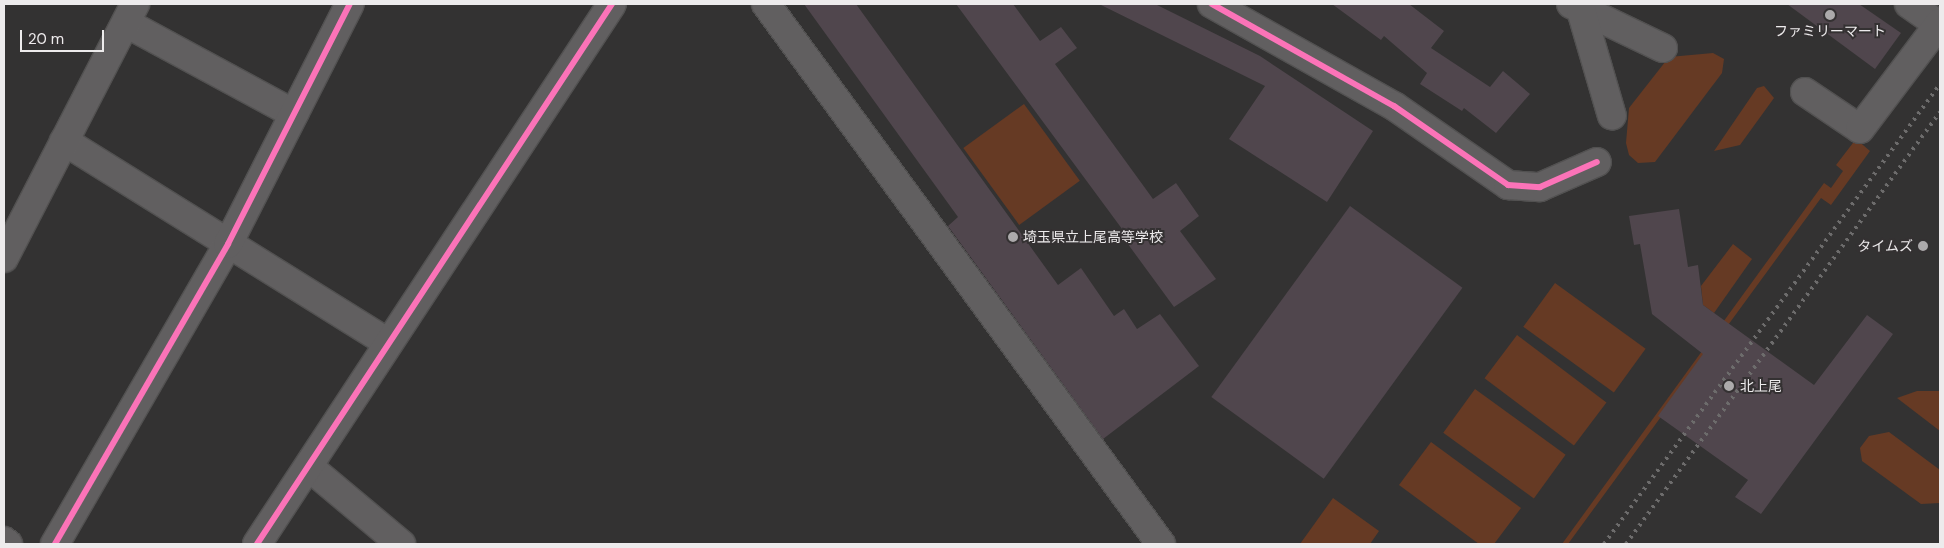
<!DOCTYPE html>
<meta charset="utf-8">
<style>
body{margin:0}
#map{position:relative;width:1944px;height:548px;overflow:hidden;background:#333232;font-family:"DM Sans","Noto Sans JP",sans-serif}
div>[style]{position:absolute}
.green>*{inset:0;background:#663a24;transform-origin:0 0}
.building>*{inset:0;background:#50464d;transform-origin:0 0}
.roads{filter:drop-shadow(1px 0 #525151) drop-shadow(-1px 0 #525151) drop-shadow(0 1px #525151) drop-shadow(0 -1px #525151)}
.minor>*{height:28px;margin:-14px;padding:0 14px;transform-origin:14px;border-radius:14px;background:#615f60}
.rail>*{height:4px;margin-top:-2px;transform-origin:0;background:repeating-linear-gradient(90deg,#6d6c6c 0 2.5px,transparent 0 7.5px)}
.cycleway>*{height:6px;margin:-3px;padding:0 3px;transform-origin:3px;border-radius:3px;background:#fb73b8}
.dots>*{width:14px;height:14px;translate:-50% -50%;box-sizing:border-box;border:2px solid #343132;border-radius:50%}
span{translate:-50% -50%;white-space:nowrap;text-align:center;line-height:1.15;-webkit-text-stroke:4px #343132;paint-order:stroke}
.poi-label{font-size:14px;color:#edebec}
.left{translate:0 -50%;text-align:left}
.right{translate:-100% -50%;text-align:right}
.frame{position:absolute;inset:0;border:5px solid #edebec;pointer-events:none}
.scale{position:absolute;left:20px;top:30px;width:84px;height:22px;box-sizing:border-box;border:2px solid #edebec;border-top:0;padding-left:6px;font-size:15px;line-height:18px;white-space:nowrap;color:#edebec;-webkit-text-stroke:4px #343132;paint-order:stroke}
</style>
<div id="map">
<div class="green">
<div style="clip-path:polygon(1713px 53px,1724px 59px,1722px 73px,1655px 162px,1638px 163px,1629px 155px,1626px 143px,1629px 108px,1669px 57px)"></div>
<div style="clip-path:polygon(1764px 86px,1774px 98px,1740px 145px,1714px 151px,1757px 88px)"></div>
<div style="left:1024px;top:104px;width:95px;height:75px;rotate:54deg"></div>
<div style="clip-path:polygon(1856px 139px,1870px 151px,1831px 205px,1821px 198px,1568px 544px,1562px 544px,1824px 183px,1831px 188px,1843px 171px,1836px 165px)"></div>
<div style="clip-path:polygon(1733px 244px,1752px 259px,1714px 313px,1703px 305px,1701px 286px)"></div>
<div style="left:1555px;top:283px;width:112px;height:54px;rotate:36deg"></div>
<div style="left:1517px;top:335px;width:112px;height:54px;rotate:37deg"></div>
<div style="left:1475px;top:389px;width:112px;height:54px;rotate:36deg"></div>
<div style="clip-path:polygon(1917px 391px,1940px 391px,1940px 431px,1897px 398px)"></div>
<div style="clip-path:polygon(1889px 432px,1940px 470px,1940px 503px,1921px 504px,1862px 461px,1860px 448px,1869px 436px)"></div>
<div style="clip-path:polygon(1431px 442px,1521px 508px,1494px 544px,1479px 544px,1399px 485px)"></div>
<div style="clip-path:polygon(1333px 498px,1379px 531px,1370px 544px,1300px 544px)"></div>
</div>
<div class="building">
<div style="clip-path:polygon(804px 4px,856px 4px,1058px 285px,1081px 268px,1114px 316px,1124px 309px,1137px 329px,1160px 314px,1199px 366px,1103px 439px,948px 226px,958px 217px)"></div>
<div style="clip-path:polygon(956px 4px,1013px 4px,1040px 41px,1061px 27px,1077px 48px,1055px 64px,1153px 199px,1176px 183px,1199px 216px,1180px 231px,1216px 279px,1174px 307px,1122px 236px,1125px 233px)"></div>
<div style="clip-path:polygon(1099px 4px,1155px 4px,1260px 56px,1373px 131px,1327px 202px,1229px 139px,1265px 86px)"></div>
<div style="clip-path:polygon(1332px 4px,1409px 4px,1444px 31px,1431px 48px,1490px 87px,1503px 71px,1530px 94px,1496px 133px,1464px 108px,1462px 111px,1420px 84px,1427px 73px,1384px 36px,1381px 40px)"></div>
<div style="clip-path:polygon(1787px 4px,1859px 4px,1901px 33px,1875px 69px)"></div>
<div style="left:1350px;top:206px;width:139px;height:236px;rotate:36deg"></div>
<div style="clip-path:polygon(1679px 209px,1688px 267px,1698px 265px,1703px 305px,1814px 385px,1867px 315px,1893px 334px,1761px 514px,1735px 497px,1748px 480px,1658px 416px,1703px 354px,1652px 314px,1640px 244px,1634px 245px,1629px 216px)"></div>
</div>
<div class="roads">
<div class="minor">
<div style="left:766px;top:4px;width:669px;rotate:53.82deg"></div>
<div style="left:1212px;top:4px;width:209px;rotate:29.3deg"></div>
<div style="left:1394px;top:106px;width:139px;rotate:34.7deg"></div>
<div style="left:1508px;top:185px;width:32px;rotate:4deg"></div>
<div style="left:1540px;top:187px;width:62px;rotate:-23.7deg"></div>
<div style="left:1571px;top:4px;width:102px;rotate:25.6deg"></div>
<div style="left:1909px;top:4px;width:37px;rotate:35deg"></div>
<div style="left:1581px;top:10px;width:110px;rotate:73.7deg"></div>
<div style="left:126px;top:23px;width:191px;rotate:28.4deg"></div>
<div style="left:1805px;top:92px;width:66px;rotate:33.9deg"></div>
<div style="left:1860px;top:129px;width:133px;rotate:-53deg"></div>
<div style="left:64px;top:141px;width:382px;rotate:31.9deg"></div>
<div style="left:4px;top:258px;width:286px;rotate:-62.7deg"></div>
<div style="left:309px;top:467px;width:120px;rotate:39.9deg"></div>
<div style="left:4px;top:541px;width:5px;rotate:37deg"></div>
<div style="left:55px;top:544px;width:346px;rotate:-60deg"></div>
<div style="left:228px;top:244px;width:269px;rotate:-63.1deg"></div>
<div style="left:257px;top:544px;width:646px;rotate:-56.68deg"></div>
</div>
</div>
<div class="rail">
<div style="left:1604px;top:544px;width:570px;rotate:-53.85deg"></div>
<div style="left:1626px;top:544px;width:534px;rotate:-53.99deg"></div>
</div>
<div class="cycleway">
<div style="left:1212px;top:4px;width:209px;rotate:29.3deg"></div>
<div style="left:1394px;top:106px;width:139px;rotate:34.7deg"></div>
<div style="left:1508px;top:185px;width:32px;rotate:4deg"></div>
<div style="left:1540px;top:187px;width:62px;rotate:-23.7deg"></div>
<div style="left:55px;top:544px;width:346px;rotate:-60deg"></div>
<div style="left:228px;top:244px;width:269px;rotate:-63.1deg"></div>
<div style="left:257px;top:544px;width:646px;rotate:-56.68deg"></div>
</div>
<div class="dots">
<div style="left:1830px;top:15px;background:#acaaab"></div>
<div style="left:1013px;top:237px;background:#acaaab"></div>
<div style="left:1923px;top:246px;background:#acaaab"></div>
<div style="left:1729px;top:386px;background:#acaaab"></div>
</div>
<div class="poi-label">
<span style="left:1830px;top:31px">ファミリーマート</span>
<span class="left" style="left:1023px;top:237px">埼玉県立上尾高等学校</span>
<span class="right" style="left:1913px;top:246px">タイムズ</span>
<span class="left" style="left:1740px;top:386px">北上尾</span>
</div>
<div class="frame"></div>
<div class="scale">20 m</div>
</div>
